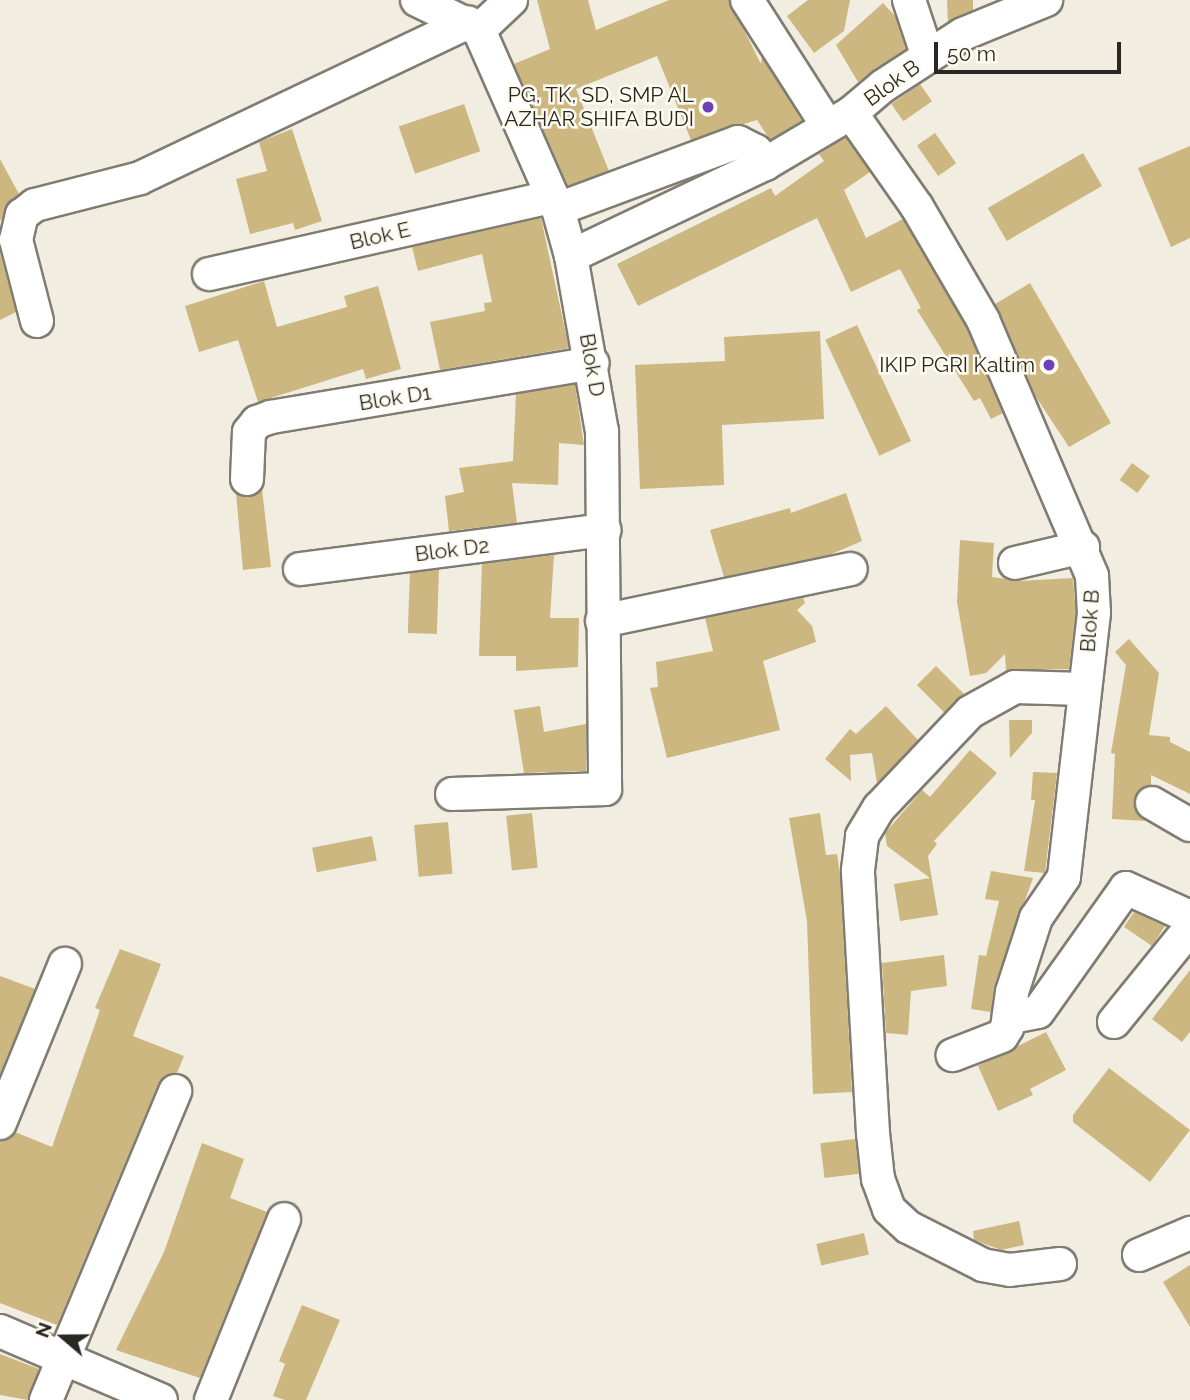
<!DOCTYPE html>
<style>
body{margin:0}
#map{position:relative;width:1190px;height:1400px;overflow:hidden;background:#f2ede1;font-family:Raleway,sans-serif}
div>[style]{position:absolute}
.building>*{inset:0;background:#ccb780;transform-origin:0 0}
.roads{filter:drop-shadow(2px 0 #807c71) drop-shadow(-2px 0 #807c71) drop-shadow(0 2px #807c71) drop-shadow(0 -2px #807c71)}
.minor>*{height:32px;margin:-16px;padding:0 16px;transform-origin:16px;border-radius:16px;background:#fff}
.dots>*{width:19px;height:19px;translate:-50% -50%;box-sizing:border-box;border:4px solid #fefbf1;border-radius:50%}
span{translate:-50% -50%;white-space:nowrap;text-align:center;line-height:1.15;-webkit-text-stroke:5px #fefbf1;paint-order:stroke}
.street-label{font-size:21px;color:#282722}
.poi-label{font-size:21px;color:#282722}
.right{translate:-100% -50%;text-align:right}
.north{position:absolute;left:28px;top:1302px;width:70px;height:70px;-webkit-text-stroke:5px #fefbf1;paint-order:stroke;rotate:290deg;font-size:19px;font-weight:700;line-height:28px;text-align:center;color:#282722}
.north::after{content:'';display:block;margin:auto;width:24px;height:32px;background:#282722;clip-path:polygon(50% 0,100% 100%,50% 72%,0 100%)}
.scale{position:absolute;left:934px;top:42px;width:187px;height:32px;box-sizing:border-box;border:4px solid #282722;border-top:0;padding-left:9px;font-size:21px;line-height:24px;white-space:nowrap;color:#282722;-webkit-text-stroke:5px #fefbf1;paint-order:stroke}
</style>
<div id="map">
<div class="building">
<div style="clip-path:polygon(537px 0,588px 0,596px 30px,669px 0,729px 0,761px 64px,762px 57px,802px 121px,770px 140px,757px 120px,691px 140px,657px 56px,576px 89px,609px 171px,568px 186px,514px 64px,550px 49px)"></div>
<div style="clip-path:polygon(808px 0,850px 0,844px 31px,814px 53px,787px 16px)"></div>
<div style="clip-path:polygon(947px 0,973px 0,973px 10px,948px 22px)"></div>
<div style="clip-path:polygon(883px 3px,895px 16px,906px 49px,858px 82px,836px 45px)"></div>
<div style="left:920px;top:84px;width:21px;height:35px;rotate:55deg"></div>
<div style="left:464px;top:104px;width:50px;height:69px;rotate:71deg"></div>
<div style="clip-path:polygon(292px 129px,322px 221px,295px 230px,293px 223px,250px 234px,236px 179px,267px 171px,259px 142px)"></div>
<div style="left:935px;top:133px;width:37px;height:22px;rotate:55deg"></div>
<div style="clip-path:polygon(846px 137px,870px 172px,844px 190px,866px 238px,903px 219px,967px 328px,1003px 413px,991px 419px,980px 398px,974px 401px,917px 310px,921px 308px,900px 269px,851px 292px,817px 218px,638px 306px,617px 264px,771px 188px,775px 196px,824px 161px,819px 154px)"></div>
<div style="clip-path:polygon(1190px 146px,1190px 238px,1171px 247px,1138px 168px)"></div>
<div style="left:1083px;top:153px;width:38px;height:110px;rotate:60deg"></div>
<div style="clip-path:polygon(0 159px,19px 194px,0 221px)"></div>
<div style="clip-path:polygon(541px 218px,569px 348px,440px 370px,430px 322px,485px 311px,484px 303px,492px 302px,482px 254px,418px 271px,412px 247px)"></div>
<div style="clip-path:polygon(0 252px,16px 312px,0 320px)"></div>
<div style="clip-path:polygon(264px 281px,277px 327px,347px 307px,344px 296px,378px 286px,401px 369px,366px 379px,363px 369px,258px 402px,238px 340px,199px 352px,185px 306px)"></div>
<div style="clip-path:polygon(1030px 283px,1111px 423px,1069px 447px,1036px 397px,995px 304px)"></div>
<div style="left:857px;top:325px;width:128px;height:35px;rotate:65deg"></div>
<div style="clip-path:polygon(820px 331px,824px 419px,722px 425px,724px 485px,640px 489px,635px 365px,725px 361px,724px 337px)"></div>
<div style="clip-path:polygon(575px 384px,584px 445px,559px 443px,558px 485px,512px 483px,517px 523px,449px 531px,445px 496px,464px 492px,459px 468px,513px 461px,516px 394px)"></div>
<div style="left:1132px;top:463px;width:22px;height:21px;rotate:36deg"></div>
<div style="clip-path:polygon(262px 489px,271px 567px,243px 570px,236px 493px,247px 497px)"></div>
<div style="clip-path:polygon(846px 493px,862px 541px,829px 555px,724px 577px,710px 530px,790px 508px,791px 513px)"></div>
<div style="clip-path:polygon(960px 540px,994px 543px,992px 577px,1019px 581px,1073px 578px,1076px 612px,1069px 669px,1006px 671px,1005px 654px,986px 673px,970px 676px,957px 602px)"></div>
<div style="clip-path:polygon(554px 555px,550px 618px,579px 618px,578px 667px,516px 671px,516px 656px,479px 656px,482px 564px)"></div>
<div style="left:439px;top:570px;width:64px;height:29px;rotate:92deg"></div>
<div style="clip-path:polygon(803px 598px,805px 603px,797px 610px,812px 626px,816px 642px,763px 661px,780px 730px,667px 758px,650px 688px,658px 687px,656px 662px,713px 651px,705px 618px)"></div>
<div style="clip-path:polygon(1129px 639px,1159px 673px,1149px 735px,1170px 737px,1170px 742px,1190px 752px,1190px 794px,1151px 775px,1151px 785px,1137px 793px,1136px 812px,1146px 821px,1112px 819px,1115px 754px,1111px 753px,1126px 665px,1115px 652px)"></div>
<div style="left:936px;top:666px;width:40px;height:27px;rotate:45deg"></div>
<div style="clip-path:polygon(540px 706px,544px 732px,586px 724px,586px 771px,524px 773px,514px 710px)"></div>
<div style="clip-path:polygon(886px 706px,918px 740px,877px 783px,872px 753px,850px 755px,851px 781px,825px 759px,850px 729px,856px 734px)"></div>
<div style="clip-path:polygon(1009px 720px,1032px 720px,1032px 733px,1010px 758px)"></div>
<div style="clip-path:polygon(970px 750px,997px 773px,934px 841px,937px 844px,928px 856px,938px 915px,900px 921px,894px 884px,930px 878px,887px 846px,885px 833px,922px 790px,930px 797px)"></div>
<div style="clip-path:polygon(1033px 772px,1057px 773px,1045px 873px,1024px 871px,1035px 800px,1031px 800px)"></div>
<div style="left:532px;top:813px;width:55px;height:26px;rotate:84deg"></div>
<div style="clip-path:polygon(820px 813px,826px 855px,837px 854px,840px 874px,852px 1092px,813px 1094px,807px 921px,789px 818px)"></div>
<div style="left:448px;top:822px;width:52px;height:34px;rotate:85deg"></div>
<div style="left:372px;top:836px;width:25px;height:61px;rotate:79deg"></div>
<div style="clip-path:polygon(991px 871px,1033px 878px,994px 987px,991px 1012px,971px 1009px,979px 955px,986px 956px,999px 901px,985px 899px)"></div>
<div style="clip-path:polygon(1134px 912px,1165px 926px,1152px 946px,1124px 927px)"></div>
<div style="clip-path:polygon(120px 949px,161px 964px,133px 1036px,184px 1056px,177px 1073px,164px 1076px,158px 1084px,57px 1325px,0 1303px,0 1141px,15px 1132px,52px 1147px,100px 1010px,95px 1008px)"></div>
<div style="clip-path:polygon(944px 955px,947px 986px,911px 991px,908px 1035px,886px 1033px,882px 963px)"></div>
<div style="clip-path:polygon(1190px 970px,1190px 1032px,1182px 1042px,1152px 1019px)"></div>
<div style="clip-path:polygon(0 976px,35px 989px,0 1074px)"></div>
<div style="clip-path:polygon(1046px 1032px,1066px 1070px,1030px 1089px,1033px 1095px,998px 1111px,978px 1066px)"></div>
<div style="clip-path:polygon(1109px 1068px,1190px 1130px,1150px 1182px,1073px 1122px,1073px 1115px)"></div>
<div style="left:855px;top:1139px;width:35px;height:35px;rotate:83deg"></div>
<div style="clip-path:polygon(202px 1143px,244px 1159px,230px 1198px,267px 1212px,200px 1378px,116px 1350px,164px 1252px)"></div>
<div style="clip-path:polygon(1019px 1221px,1024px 1245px,1001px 1250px,974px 1240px,973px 1231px)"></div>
<div style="left:864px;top:1233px;width:22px;height:49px;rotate:77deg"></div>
<div style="clip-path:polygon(1190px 1265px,1190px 1327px,1163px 1282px)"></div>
<div style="clip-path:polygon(302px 1305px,340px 1320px,306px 1400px,285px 1400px,273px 1396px,285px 1364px,279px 1361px)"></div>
<div style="clip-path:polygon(0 1354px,39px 1369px,28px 1400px,0 1395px)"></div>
</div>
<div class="roads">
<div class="minor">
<div style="left:417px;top:0;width:69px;rotate:25.8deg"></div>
<div style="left:479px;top:30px;width:196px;rotate:66.2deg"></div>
<div style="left:558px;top:209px;width:49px;rotate:74.5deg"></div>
<div style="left:571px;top:256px;width:178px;rotate:80deg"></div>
<div style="left:602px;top:431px;width:358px;rotate:89.5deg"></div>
<div style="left:605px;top:789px;width:153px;rotate:178.1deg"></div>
<div style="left:747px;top:0;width:148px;rotate:57.4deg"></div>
<div style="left:909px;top:0;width:60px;rotate:71.6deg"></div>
<div style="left:479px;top:30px;width:44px;rotate:-43.2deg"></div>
<div style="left:851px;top:113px;width:115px;rotate:54.9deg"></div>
<div style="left:917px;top:207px;width:131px;rotate:59.7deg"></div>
<div style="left:983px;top:320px;width:278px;rotate:66.9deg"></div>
<div style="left:1092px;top:576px;width:37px;rotate:87deg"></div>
<div style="left:1094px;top:613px;width:266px;rotate:96.5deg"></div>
<div style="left:1064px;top:877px;width:50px;rotate:124.3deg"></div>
<div style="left:1036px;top:918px;width:78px;rotate:108deg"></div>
<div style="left:1012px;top:992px;width:36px;rotate:98deg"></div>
<div style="left:1007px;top:1028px;width:9px;rotate:122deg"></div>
<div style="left:1002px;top:1036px;width:53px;rotate:158.8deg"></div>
<div style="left:558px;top:209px;width:192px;rotate:-20.4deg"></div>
<div style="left:738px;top:142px;width:20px;rotate:27deg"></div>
<div style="left:756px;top:151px;width:16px;rotate:55deg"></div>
<div style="left:571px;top:256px;width:215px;rotate:-25.4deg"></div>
<div style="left:765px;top:164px;width:100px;rotate:-30.7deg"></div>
<div style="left:851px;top:113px;width:42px;rotate:-40.2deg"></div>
<div style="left:883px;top:86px;width:95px;rotate:-33deg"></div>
<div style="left:963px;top:34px;width:90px;rotate:-22.3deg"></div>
<div style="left:209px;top:274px;width:352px;rotate:-12.7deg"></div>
<div style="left:37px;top:321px;width:84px;rotate:-104.5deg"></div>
<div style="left:16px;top:240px;width:26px;rotate:-77deg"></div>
<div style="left:22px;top:215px;width:16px;rotate:-38deg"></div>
<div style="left:35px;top:205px;width:108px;rotate:-14.4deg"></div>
<div style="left:140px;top:178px;width:363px;rotate:-25.4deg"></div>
<div style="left:247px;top:479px;width:47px;rotate:-87.6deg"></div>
<div style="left:249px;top:432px;width:13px;rotate:-51deg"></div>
<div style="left:257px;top:422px;width:15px;rotate:-20deg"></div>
<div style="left:271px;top:417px;width:326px;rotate:-9.5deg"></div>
<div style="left:1015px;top:563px;width:70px;rotate:-13.2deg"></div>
<div style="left:300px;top:569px;width:307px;rotate:-7.3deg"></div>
<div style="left:602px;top:621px;width:254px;rotate:-11.8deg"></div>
<div style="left:1152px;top:803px;width:44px;rotate:30.1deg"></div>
<div style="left:1012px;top:1017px;width:26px;rotate:-11deg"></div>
<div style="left:1038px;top:1012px;width:152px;rotate:-54.6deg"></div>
<div style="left:1126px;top:888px;width:70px;rotate:24.4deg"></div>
<div style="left:1114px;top:1022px;width:121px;rotate:-51deg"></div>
<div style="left:0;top:1123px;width:172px;rotate:-67.8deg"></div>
<div style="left:1139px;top:1255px;width:56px;rotate:-23.3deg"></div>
<div style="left:1060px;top:1264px;width:50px;rotate:173.2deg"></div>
<div style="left:1010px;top:1270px;width:27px;rotate:-170deg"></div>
<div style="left:983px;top:1265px;width:84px;rotate:-153.1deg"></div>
<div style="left:908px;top:1227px;width:26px;rotate:-137deg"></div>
<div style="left:889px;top:1209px;width:32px;rotate:-110deg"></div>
<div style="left:878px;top:1179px;width:46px;rotate:-96.2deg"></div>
<div style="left:873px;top:1133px;width:263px;rotate:-93.3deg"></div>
<div style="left:858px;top:870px;width:34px;rotate:-83deg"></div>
<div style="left:862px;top:836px;width:33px;rotate:-59deg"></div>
<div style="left:879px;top:808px;width:132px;rotate:-46.5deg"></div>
<div style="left:970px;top:712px;width:51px;rotate:-29.1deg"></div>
<div style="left:1015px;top:687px;width:68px;rotate:1.7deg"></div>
<div style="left:0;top:1331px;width:175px;rotate:23.2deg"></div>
<div style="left:46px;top:1400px;width:335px;rotate:-67.3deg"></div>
<div style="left:211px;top:1400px;width:195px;rotate:-68deg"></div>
</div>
</div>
<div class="dots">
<div style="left:708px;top:107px;background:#6f3fb7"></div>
<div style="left:1049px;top:365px;background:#6f3fb7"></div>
</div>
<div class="street-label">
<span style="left:892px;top:83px;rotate:-36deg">Blok B</span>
<span style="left:380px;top:236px;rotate:-13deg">Blok E</span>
<span style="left:592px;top:365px;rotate:80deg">Blok D</span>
<span style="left:395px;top:398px;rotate:-9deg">Blok D1</span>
<span style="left:452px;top:550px;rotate:-7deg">Blok D2</span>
<span style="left:1090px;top:621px;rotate:-86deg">Blok B</span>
</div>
<div class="poi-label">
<span class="right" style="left:694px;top:107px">PG, TK, SD, SMP AL<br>AZHAR SHIFA BUDI</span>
<span class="right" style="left:1035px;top:365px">IKIP PGRI Kaltim</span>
</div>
<div class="north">N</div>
<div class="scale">50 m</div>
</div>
